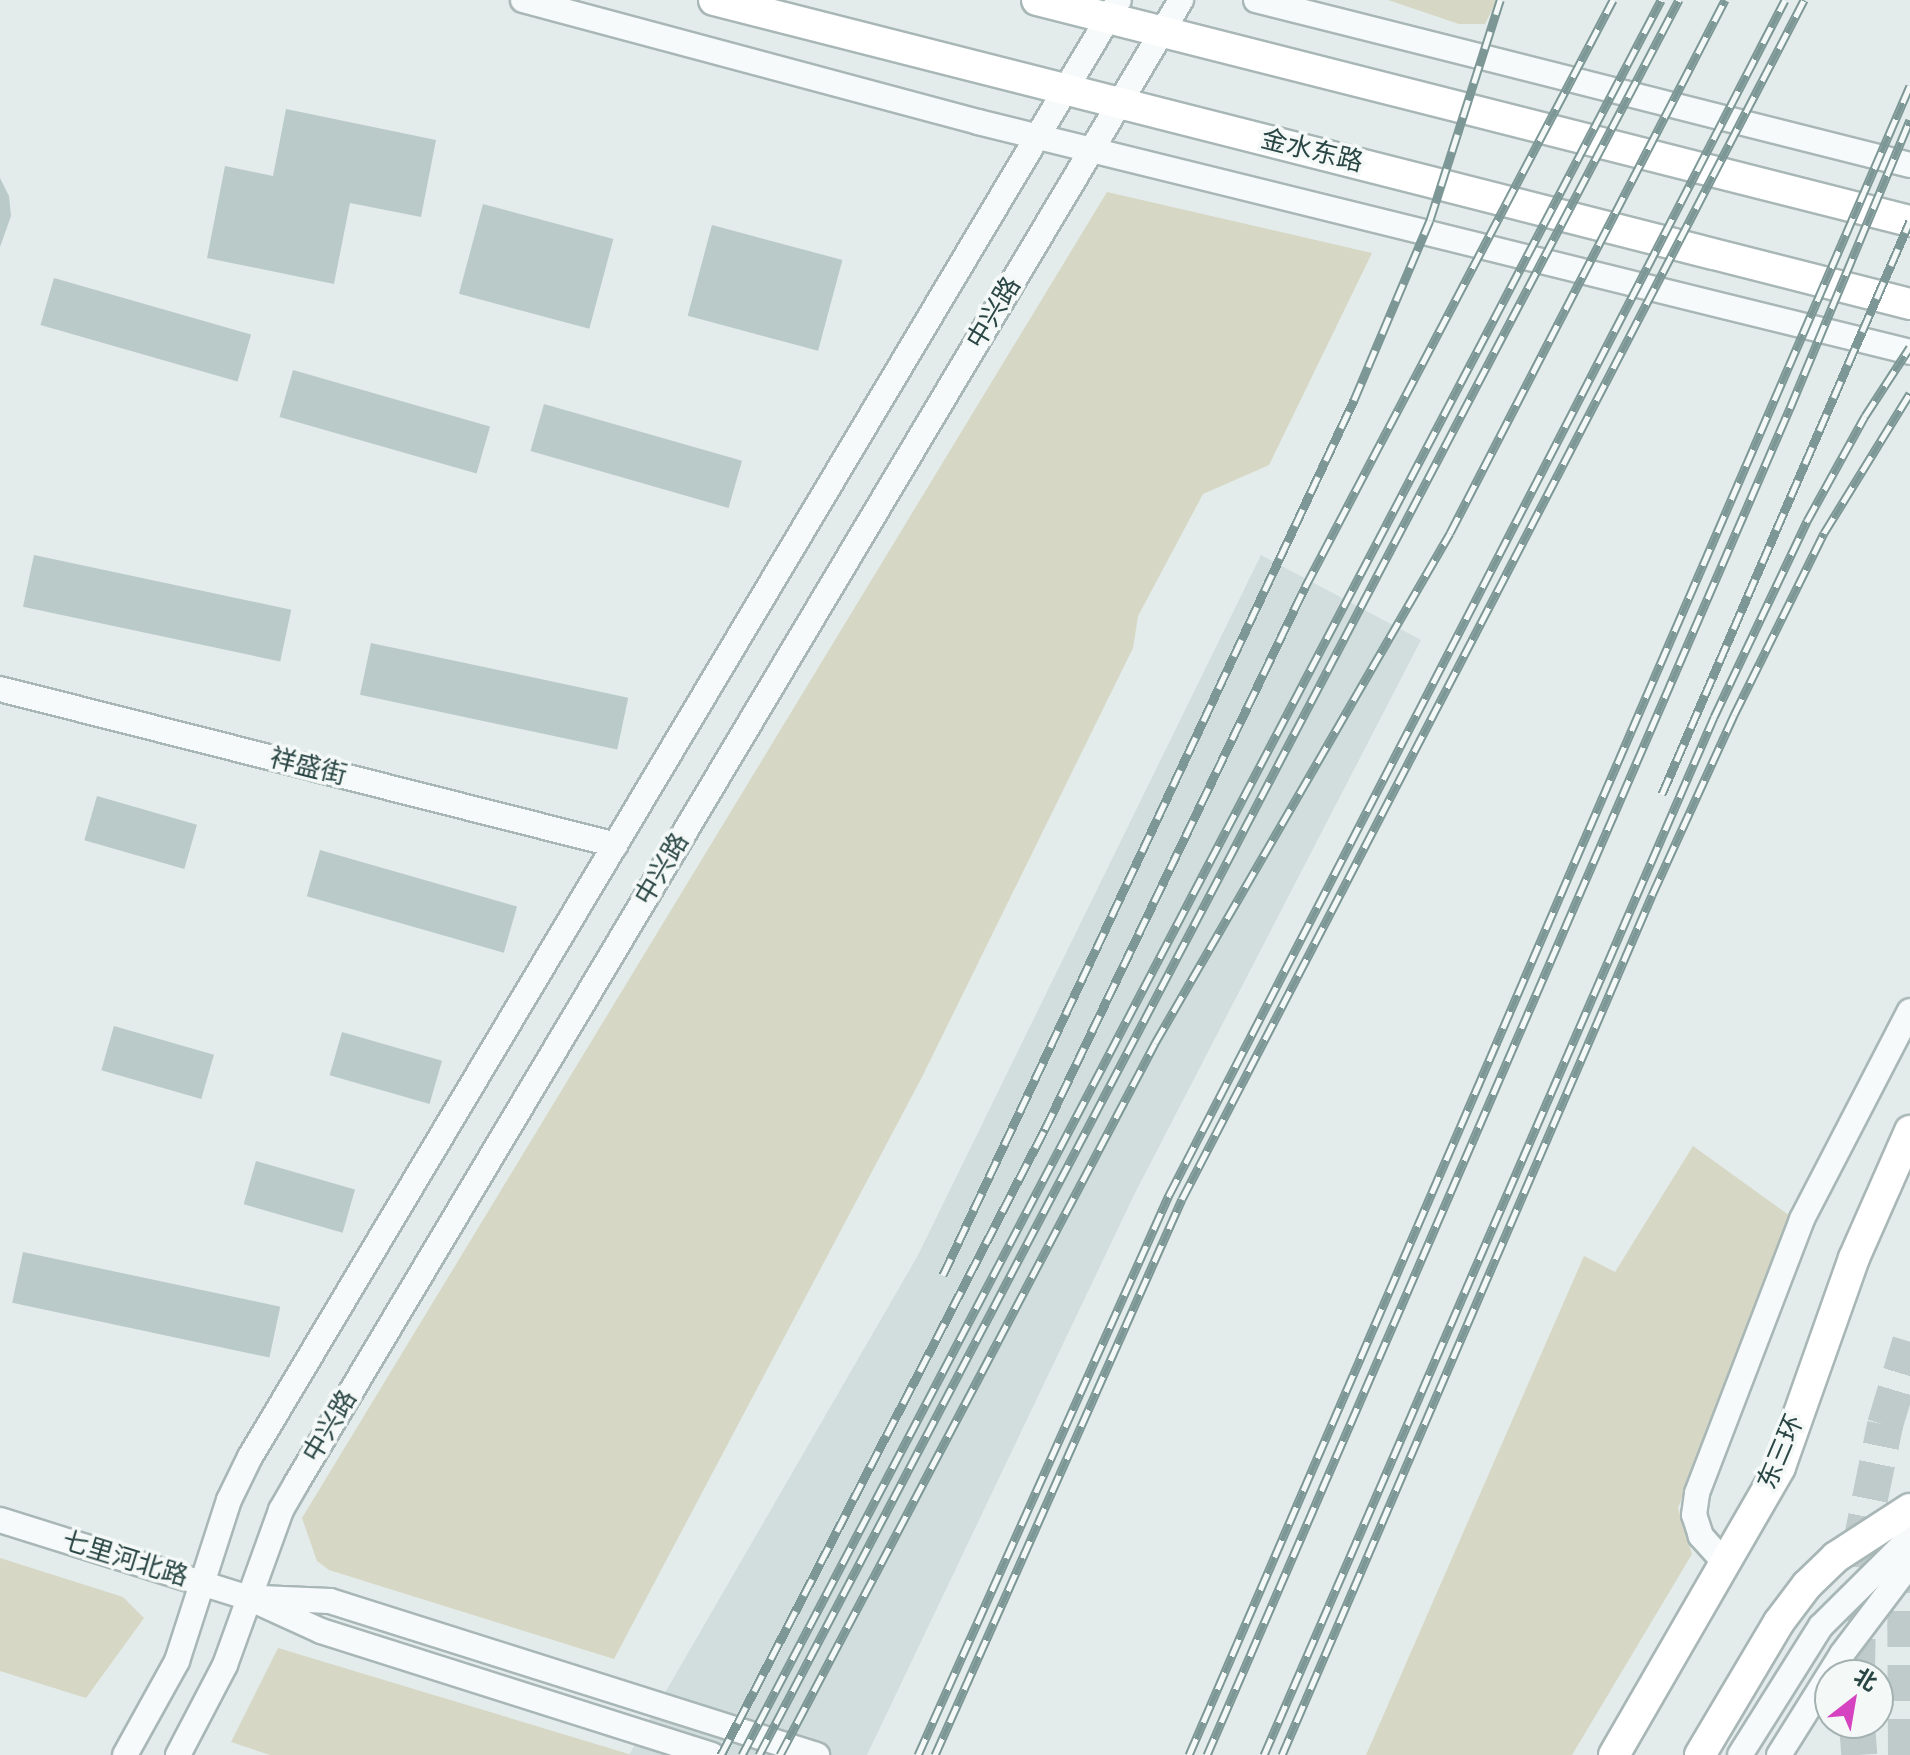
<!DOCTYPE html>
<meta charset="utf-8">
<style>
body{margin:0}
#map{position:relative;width:1910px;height:1755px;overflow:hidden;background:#e3eceb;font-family:Montserrat,"Noto Sans SC",sans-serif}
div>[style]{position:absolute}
.built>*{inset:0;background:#d1dedd}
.green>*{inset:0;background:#d6d7c4}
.building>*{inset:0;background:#bacac9;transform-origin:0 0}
.highway-tunnel>*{height:36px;margin-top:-18px;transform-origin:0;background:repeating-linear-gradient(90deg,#becbca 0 36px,transparent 0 54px)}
.roads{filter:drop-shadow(2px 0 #a8b7b6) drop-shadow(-2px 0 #a8b7b6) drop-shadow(0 2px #a8b7b6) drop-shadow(0 -2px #a8b7b6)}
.minor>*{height:24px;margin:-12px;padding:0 12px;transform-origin:12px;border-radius:12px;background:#f7fafa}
.major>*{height:30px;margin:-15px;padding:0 15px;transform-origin:15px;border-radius:15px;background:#fff}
.rail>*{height:9px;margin-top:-4.5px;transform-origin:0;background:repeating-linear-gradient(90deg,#f4f9f8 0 18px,#7c9795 0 36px);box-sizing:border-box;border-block:2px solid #7c9795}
span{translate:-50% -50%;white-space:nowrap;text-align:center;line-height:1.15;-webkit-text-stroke:7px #f4f9f8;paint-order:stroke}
.street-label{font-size:26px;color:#2a4644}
.north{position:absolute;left:1814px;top:1659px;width:80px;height:80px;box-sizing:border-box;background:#f4f9f8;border:2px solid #a3b1b0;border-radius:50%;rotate:31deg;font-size:22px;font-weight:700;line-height:32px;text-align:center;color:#2a4644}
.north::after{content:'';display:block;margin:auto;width:28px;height:36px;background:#d643c0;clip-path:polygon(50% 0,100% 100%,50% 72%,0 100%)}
</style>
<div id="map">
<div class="built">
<div style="clip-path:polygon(1261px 555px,1421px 640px,1134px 1195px,867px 1755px,629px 1755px,917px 1257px)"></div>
</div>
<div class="green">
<div style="clip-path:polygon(1388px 0,1497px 0,1485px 24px,1459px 24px)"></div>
<div style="clip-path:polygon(1107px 192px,1372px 253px,1269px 465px,1203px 494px,1138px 616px,1133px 648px,922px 1077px,614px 1659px,329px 1570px,317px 1561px,302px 1518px)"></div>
<div style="clip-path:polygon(1693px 1146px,1790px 1216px,1678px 1508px,1692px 1554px,1572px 1755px,1366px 1755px,1584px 1256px,1615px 1272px)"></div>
<div style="clip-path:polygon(0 1558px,123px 1597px,144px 1618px,86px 1698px,0 1671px)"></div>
<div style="clip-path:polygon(278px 1648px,632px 1755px,270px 1755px,231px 1742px)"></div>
</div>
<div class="building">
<div style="clip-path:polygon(286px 109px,436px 140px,421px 217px,350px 203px,334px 284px,207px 258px,225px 166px,273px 176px)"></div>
<div style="clip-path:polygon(0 178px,9px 196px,11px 216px,0 247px)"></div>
<div style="left:483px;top:204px;width:135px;height:93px;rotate:15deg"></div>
<div style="left:712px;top:225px;width:135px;height:94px;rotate:15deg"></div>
<div style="left:54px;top:278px;width:205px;height:49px;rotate:16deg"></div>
<div style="left:293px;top:370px;width:205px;height:49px;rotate:16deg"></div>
<div style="left:544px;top:404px;width:206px;height:49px;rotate:16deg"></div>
<div style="left:34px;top:555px;width:263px;height:53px;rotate:12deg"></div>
<div style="left:371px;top:643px;width:263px;height:53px;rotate:12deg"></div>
<div style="left:97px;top:796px;width:104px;height:46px;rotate:16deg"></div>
<div style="left:320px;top:850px;width:205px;height:48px;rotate:16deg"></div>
<div style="left:114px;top:1026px;width:104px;height:46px;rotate:16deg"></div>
<div style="left:342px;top:1032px;width:104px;height:45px;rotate:16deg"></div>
<div style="left:256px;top:1161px;width:103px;height:45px;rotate:16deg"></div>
<div style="left:23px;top:1252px;width:263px;height:52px;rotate:12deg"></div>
</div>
<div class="highway-tunnel">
<div style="left:1857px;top:1675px;width:123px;rotate:-89.1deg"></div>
<div style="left:1859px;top:1552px;width:130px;rotate:-78.4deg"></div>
<div style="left:1885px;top:1425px;width:87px;rotate:-73.2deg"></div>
<div style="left:1857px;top:1723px;width:32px;rotate:86deg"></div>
<div style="left:1906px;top:1755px;width:197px;rotate:-90.3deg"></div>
<div style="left:1905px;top:1558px;width:17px;rotate:-77deg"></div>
</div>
<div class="roads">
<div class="minor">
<div style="left:523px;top:0;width:471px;rotate:15deg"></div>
<div style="left:978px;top:122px;width:960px;rotate:13.86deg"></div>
<div style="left:1256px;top:0;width:674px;rotate:14.16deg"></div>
<div style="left:0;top:689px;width:635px;rotate:14.21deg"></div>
<div style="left:0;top:1520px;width:261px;rotate:17.4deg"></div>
<div style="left:249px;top:1598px;width:79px;rotate:24.6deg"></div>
<div style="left:321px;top:1631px;width:410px;rotate:17.6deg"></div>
<div style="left:1726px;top:1564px;width:38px;rotate:-132deg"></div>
<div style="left:1701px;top:1536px;width:22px;rotate:-108deg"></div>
<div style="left:1694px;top:1515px;width:22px;rotate:-82deg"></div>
<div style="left:1697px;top:1493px;width:293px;rotate:-69deg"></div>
<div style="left:1802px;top:1219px;width:234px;rotate:-62.6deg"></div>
<div style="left:260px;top:1598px;width:70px;rotate:2.5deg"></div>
<div style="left:330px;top:1601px;width:511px;rotate:17.55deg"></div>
<div style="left:125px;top:1755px;width:107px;rotate:-61deg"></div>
<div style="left:177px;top:1661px;width:169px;rotate:-72.1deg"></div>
<div style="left:229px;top:1500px;width:48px;rotate:-64deg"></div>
<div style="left:250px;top:1457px;width:1696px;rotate:-59.19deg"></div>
<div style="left:178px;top:1755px;width:102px;rotate:-62.4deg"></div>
<div style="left:225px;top:1665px;width:165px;rotate:-70.1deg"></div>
<div style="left:281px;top:1510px;width:30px;rotate:-60deg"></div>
<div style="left:296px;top:1484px;width:1728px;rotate:-59.19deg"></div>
<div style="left:1740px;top:1755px;width:152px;rotate:-57.9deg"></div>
<div style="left:1821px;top:1626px;width:125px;rotate:-44.7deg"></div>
<div style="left:1779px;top:1755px;width:119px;rotate:-58deg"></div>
<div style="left:1842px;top:1654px;width:113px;rotate:-52.9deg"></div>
</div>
<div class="major">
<div style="left:714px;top:0;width:1234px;rotate:14.26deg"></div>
<div style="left:1037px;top:0;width:901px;rotate:14.21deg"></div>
<div style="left:1614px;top:1755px;width:332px;rotate:-60deg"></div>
<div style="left:1780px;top:1467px;width:222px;rotate:-70.5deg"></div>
<div style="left:1854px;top:1258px;width:139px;rotate:-66.2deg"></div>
<div style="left:1700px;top:1755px;width:155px;rotate:-59.3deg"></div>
<div style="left:1779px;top:1622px;width:46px;rotate:-52.9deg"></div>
<div style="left:1807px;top:1585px;width:40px;rotate:-44deg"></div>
<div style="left:1836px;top:1557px;width:88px;rotate:-33deg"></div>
</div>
</div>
<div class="rail">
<div style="left:1662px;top:794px;width:624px;rotate:-66.6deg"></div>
<div style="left:943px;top:1275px;width:967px;rotate:-64.84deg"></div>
<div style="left:1354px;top:400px;width:195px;rotate:-67.1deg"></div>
<div style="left:1430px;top:220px;width:231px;rotate:-72.3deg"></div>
<div style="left:721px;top:1755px;width:705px;rotate:-62.64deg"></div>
<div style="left:1045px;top:1129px;width:601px;rotate:-64.37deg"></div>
<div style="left:1305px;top:587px;width:663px;rotate:-62.31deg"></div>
<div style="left:742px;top:1755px;width:1981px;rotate:-62.36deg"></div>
<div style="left:759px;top:1755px;width:1982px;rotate:-62.34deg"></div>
<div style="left:780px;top:1755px;width:805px;rotate:-62.22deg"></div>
<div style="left:1155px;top:1043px;width:589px;rotate:-59.95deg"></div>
<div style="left:1450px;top:533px;width:600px;rotate:-62.71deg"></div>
<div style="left:918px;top:1755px;width:614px;rotate:-65.86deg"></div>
<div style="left:1169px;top:1195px;width:1344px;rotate:-62.73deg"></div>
<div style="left:935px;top:1755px;width:608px;rotate:-66.05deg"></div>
<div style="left:1182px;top:1199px;width:1351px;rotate:-62.58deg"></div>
<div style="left:1189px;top:1755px;width:1818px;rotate:-66.64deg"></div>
<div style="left:1207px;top:1755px;width:1468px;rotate:-66.6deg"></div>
<div style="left:1790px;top:408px;width:312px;rotate:-67.4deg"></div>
<div style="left:1264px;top:1755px;width:1131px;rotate:-66.56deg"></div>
<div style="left:1714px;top:717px;width:217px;rotate:-64.6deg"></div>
<div style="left:1807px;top:521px;width:120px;rotate:-61.1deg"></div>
<div style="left:1865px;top:416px;width:82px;rotate:-56.9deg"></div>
<div style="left:1282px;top:1755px;width:936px;rotate:-66.72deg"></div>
<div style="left:1652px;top:895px;width:198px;rotate:-65.5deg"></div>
<div style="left:1734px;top:715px;width:203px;rotate:-63.7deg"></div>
<div style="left:1824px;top:533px;width:164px;rotate:-58.4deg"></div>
</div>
<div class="street-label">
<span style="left:1312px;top:151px;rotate:14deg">金水东路</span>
<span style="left:994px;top:313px;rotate:-59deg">中兴路</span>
<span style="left:308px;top:767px;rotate:14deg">祥盛街</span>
<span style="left:662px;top:869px;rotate:-59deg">中兴路</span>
<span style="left:330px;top:1426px;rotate:-59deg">中兴路</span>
<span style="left:1781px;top:1452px;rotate:-67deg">东三环</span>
<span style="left:125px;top:1559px;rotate:17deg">七里河北路</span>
</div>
<div class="north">北</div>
</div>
